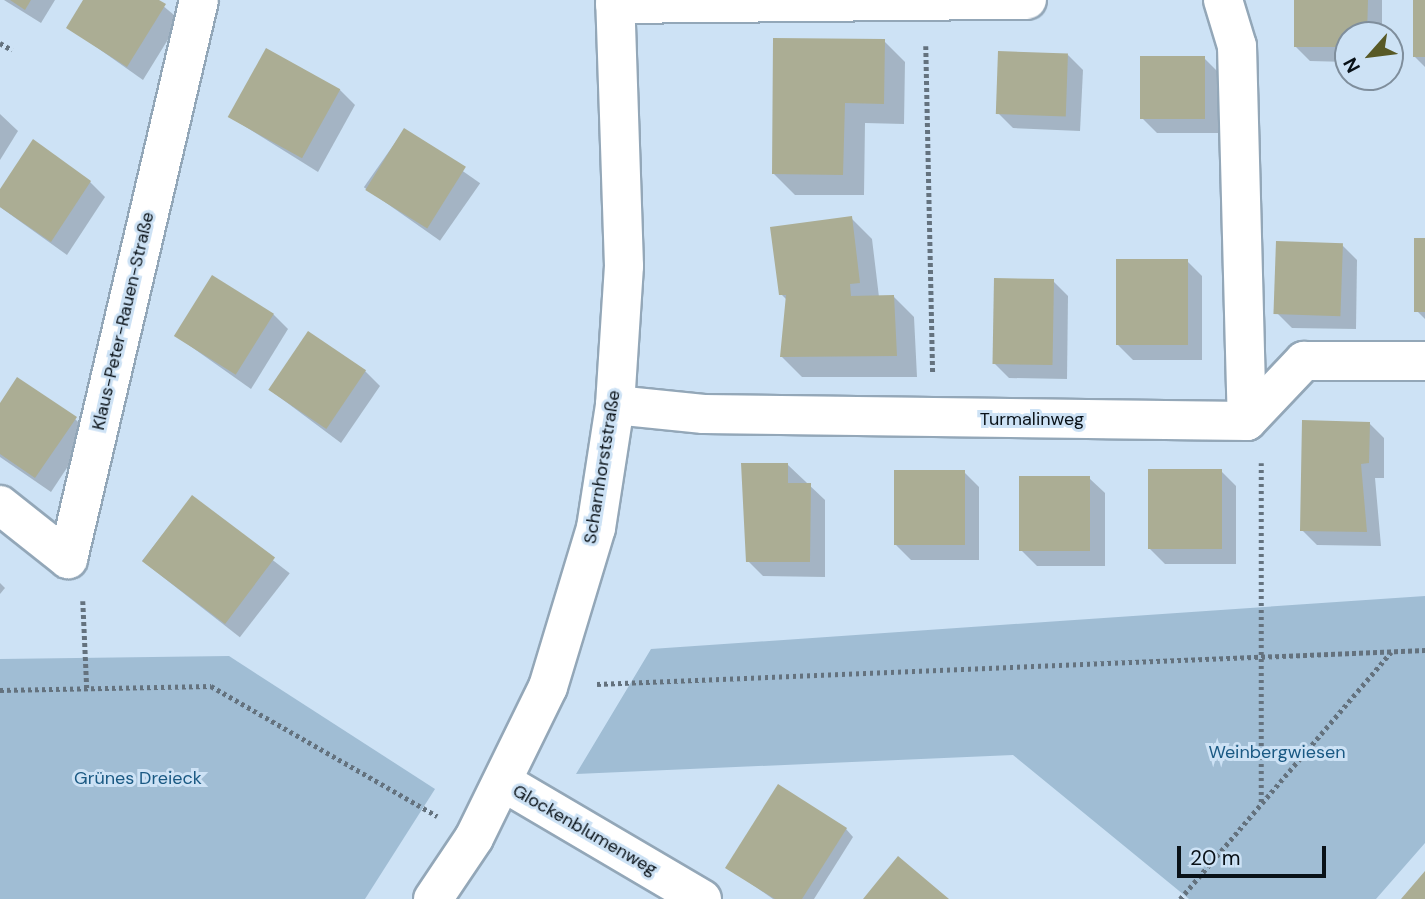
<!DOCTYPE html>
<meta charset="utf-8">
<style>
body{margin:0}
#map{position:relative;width:1425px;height:899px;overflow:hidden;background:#cde2f5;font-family:"DM Sans",sans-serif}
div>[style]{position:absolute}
.green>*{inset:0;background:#a0bdd4}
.shadow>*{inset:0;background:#0003;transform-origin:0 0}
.building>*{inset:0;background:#abad94;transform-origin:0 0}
.path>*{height:4.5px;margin-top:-2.25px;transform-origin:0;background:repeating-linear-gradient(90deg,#64727e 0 3.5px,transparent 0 7px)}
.roads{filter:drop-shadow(2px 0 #93a7b8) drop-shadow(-2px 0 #93a7b8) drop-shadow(0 2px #93a7b8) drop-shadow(0 -2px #93a7b8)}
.minor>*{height:38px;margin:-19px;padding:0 19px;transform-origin:19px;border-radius:19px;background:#fff}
.tertiary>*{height:38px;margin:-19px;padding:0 19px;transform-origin:19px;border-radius:19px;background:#fff}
span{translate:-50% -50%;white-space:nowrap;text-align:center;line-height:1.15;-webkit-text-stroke:6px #cde2f5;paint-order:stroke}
.street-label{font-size:18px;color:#091117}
.park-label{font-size:18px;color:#1a5983}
.north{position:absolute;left:1334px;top:21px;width:70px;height:70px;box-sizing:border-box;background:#cde2f5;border:2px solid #7f8e9c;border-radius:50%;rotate:242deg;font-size:19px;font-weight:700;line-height:28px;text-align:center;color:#091117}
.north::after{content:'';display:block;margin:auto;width:24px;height:32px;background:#585926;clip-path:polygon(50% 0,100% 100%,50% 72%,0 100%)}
.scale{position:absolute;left:1177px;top:846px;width:149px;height:32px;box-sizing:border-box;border:4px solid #091117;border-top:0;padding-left:9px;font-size:21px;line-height:24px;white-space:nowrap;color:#091117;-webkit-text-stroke:5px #cde2f5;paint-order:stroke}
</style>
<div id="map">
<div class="green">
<div style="clip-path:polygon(1425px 596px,1425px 843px,1376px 899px,1189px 899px,1013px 755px,576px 774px,651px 649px)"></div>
<div style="clip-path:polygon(229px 656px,435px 789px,365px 899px,0 899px,0 659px)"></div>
</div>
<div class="shadow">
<div style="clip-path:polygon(4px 0,55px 0,41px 23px)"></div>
<div style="clip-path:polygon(85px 0,156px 0,180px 20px,143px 80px,68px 27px)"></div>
<div style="clip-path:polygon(1296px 0,1382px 0,1382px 35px,1348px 35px,1348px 62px,1310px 61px,1295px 46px)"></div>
<div style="clip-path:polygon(1415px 0,1425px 0,1425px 67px,1415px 57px)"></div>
<div style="clip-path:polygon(884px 41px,905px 62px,904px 124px,865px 123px,864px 195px,795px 195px,774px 174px)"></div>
<div style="clip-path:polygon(1068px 55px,1083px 70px,1080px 131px,1013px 128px,998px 113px)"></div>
<div style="clip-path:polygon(1204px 58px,1219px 73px,1219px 133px,1157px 133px,1142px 118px)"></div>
<div style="clip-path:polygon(340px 90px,355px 105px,318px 172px,230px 117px)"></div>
<div style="clip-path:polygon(0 114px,18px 131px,0 160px)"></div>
<div style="left:404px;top:130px;width:93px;height:70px;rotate:35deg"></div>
<div style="clip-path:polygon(90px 182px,105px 197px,67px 255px,0 207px,0 193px)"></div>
<div style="clip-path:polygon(851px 218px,872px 239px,879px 297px,893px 296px,914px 317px,917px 377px,802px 377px,781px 356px,787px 300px,781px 294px)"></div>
<div style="clip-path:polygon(1425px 240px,1425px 319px,1417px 311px)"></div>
<div style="clip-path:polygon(1342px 245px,1357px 260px,1356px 329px,1292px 328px,1277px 313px)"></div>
<div style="clip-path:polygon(1187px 261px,1202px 276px,1202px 360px,1133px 360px,1118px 345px)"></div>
<div style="clip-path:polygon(1053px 281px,1068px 296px,1067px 379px,1009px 378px,994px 363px)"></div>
<div style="clip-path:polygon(273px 314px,288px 329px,251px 389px,176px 336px)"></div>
<div style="clip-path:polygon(365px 371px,380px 386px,341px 443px,270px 390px)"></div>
<div style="clip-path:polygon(0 406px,75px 419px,90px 433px,51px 492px,0 457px)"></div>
<div style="clip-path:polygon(1369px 423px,1384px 438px,1384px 478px,1375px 478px,1381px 546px,1317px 545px,1302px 530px)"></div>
<div style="clip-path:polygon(788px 465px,825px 500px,825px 577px,763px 576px,748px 561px)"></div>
<div style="clip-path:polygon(1221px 471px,1236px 486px,1236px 564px,1165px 564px,1150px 549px)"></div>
<div style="clip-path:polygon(964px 472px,979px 487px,979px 560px,911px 560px,896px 545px)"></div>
<div style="clip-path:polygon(1089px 478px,1105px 493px,1105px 566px,1037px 566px,1022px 551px)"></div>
<div style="left:192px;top:497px;width:124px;height:81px;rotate:38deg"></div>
<div style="clip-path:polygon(0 583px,5px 588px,0 594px)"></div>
<div style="clip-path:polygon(846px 829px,853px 837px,814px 899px,773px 899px,727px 867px)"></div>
</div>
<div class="building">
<div style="clip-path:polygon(10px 0,31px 0,25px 10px)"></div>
<div style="clip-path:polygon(83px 0,159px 0,166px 4px,127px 67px,66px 28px)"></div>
<div style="clip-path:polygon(1294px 0,1368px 0,1367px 35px,1348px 35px,1348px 47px,1294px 47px)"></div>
<div style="left:1413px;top:0;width:12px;height:57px"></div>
<div style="clip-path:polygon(773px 38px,885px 39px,884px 104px,845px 103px,843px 175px,772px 174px)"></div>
<div style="left:266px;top:48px;width:85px;height:79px;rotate:29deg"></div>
<div style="left:998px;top:51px;width:70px;height:63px;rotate:2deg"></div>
<div style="left:1140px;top:56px;width:65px;height:63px"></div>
<div style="left:404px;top:128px;width:73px;height:73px;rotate:32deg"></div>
<div style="clip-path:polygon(33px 139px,91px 181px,51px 242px,0 207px,0 189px)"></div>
<div style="clip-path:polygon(852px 216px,860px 283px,850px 284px,851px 296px,894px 295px,897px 356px,780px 357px,786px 295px,779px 295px,770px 227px)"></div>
<div style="left:1414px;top:238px;width:11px;height:74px"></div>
<div style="left:1276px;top:241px;width:67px;height:73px;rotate:2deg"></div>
<div style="left:1116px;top:259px;width:72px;height:86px"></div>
<div style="left:212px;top:275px;width:73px;height:72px;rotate:32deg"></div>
<div style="left:994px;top:278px;width:60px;height:86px;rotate:1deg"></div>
<div style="left:308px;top:331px;width:70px;height:71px;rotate:34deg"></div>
<div style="clip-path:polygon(17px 377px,77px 417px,35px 478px,0 454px,0 403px)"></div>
<div style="clip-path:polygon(1302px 420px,1370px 422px,1369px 463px,1361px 464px,1367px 532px,1300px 531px)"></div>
<div style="clip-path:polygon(741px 463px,788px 463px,788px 483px,811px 483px,810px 562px,746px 562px)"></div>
<div style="left:1148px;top:469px;width:74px;height:80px"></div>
<div style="left:894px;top:470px;width:71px;height:75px"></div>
<div style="left:1019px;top:476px;width:71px;height:75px"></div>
<div style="left:192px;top:495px;width:104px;height:83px;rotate:37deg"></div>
<div style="clip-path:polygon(778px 784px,847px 828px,802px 899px,775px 899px,725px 868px)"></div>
<div style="clip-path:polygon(898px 856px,949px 899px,863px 899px)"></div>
<div style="clip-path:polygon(1425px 871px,1425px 899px,1401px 899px)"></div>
</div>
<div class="path">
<div style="left:0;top:43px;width:14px;rotate:30deg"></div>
<div style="left:926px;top:46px;width:328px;rotate:88.8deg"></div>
<div style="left:83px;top:601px;width:87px;rotate:87.4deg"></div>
<div style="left:597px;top:684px;width:829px;rotate:-2.35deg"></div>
<div style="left:0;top:690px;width:211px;rotate:-1.1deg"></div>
<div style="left:211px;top:686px;width:261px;rotate:29.9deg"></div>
<div style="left:1261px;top:802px;width:339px;rotate:-90deg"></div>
<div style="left:1180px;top:899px;width:325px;rotate:-49.5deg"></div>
</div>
<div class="roads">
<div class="minor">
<div style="left:1223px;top:0;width:48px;rotate:73.1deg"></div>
<div style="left:1237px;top:46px;width:375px;rotate:88.5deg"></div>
<div style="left:615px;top:4px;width:412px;rotate:-0.6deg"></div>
<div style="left:615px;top:405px;width:89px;rotate:5.8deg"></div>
<div style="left:704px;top:414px;width:543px;rotate:0.74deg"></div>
<div style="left:1247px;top:421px;width:83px;rotate:-46.5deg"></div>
<div style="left:1304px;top:361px;width:121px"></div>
<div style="left:0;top:505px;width:87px;rotate:38.5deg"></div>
<div style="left:68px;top:559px;width:574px;rotate:-76.81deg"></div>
<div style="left:503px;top:782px;width:231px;rotate:30.5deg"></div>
</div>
<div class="tertiary">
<div style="left:433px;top:899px;width:73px;rotate:-56.1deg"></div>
<div style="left:474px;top:838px;width:168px;rotate:-63.9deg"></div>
<div style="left:548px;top:687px;width:166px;rotate:-73.2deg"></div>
<div style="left:596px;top:528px;width:124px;rotate:-81.2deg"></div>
<div style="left:615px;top:405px;width:139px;rotate:-86.3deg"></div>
<div style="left:624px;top:266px;width:266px;rotate:-91.9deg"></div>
</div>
</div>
<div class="street-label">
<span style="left:123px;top:321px;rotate:-77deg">Klaus-Peter-Rauen-Straße</span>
<span style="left:1032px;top:419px">Turmalinweg</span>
<span style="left:602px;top:467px;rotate:-81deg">Scharnhorststraße</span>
<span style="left:585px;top:830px;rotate:30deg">Glockenblumenweg</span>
</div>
<div class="park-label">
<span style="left:1277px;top:752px">Weinbergwiesen</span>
<span style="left:138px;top:778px">Grünes Dreieck</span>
</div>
<div class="north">N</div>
<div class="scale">20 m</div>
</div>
